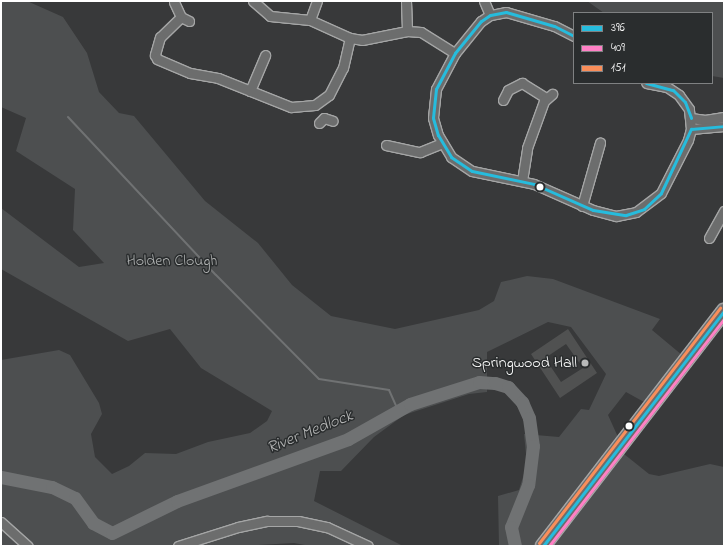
<!DOCTYPE html>
<style>
body{margin:0}
#map{position:relative;width:725px;height:547px;overflow:hidden;background:#38393a;font-family:"Indie Flower",sans-serif}
div>[style]{position:absolute}
.green>*{inset:0;background:#4d4f50}
.stream>*{height:2px;margin:-1px;padding:0 1px;transform-origin:1px;border-radius:1px;background:#707273}
.river>*{height:13px;margin:-6.5px;padding:0 6.5px;transform-origin:6.5px;border-radius:6.5px;background:#707273}
.building>*{inset:0;background:#505151}
.roads{filter:drop-shadow(1px 0 #a5a6a6) drop-shadow(-1px 0 #a5a6a6) drop-shadow(0 1px #a5a6a6) drop-shadow(0 -1px #a5a6a6)}
.minor>*{height:9px;margin:-4.5px;padding:0 4.5px;transform-origin:4.5px;border-radius:4.5px;background:#6c6d6d}
.highway>*{height:14px;margin:-7px;padding:0 7px;transform-origin:7px;border-radius:7px;background:#6c6d6d}
.bus-1>*{height:3px;margin:-1.5px;padding:0 1.5px;transform-origin:1.5px;border-radius:1.5px;background:#26bcdd}
.bus-2>*{height:3px;margin:-1.5px;padding:0 1.5px;transform-origin:1.5px;border-radius:1.5px;background:#ff80c5}
.bus-3>*{height:3px;margin:-1.5px;padding:0 1.5px;transform-origin:1.5px;border-radius:1.5px;background:#fa8e5a}
.dots>*{width:11px;height:11px;translate:-50% -50%;box-sizing:border-box;border:2px solid #2a2d2e;border-radius:50%}
span{translate:-50% -50%;white-space:nowrap;text-align:center;line-height:1.15;-webkit-text-stroke:3px #2a2d2e;paint-order:stroke}
.park-label{font-size:16px;color:#b0b2b2}
.poi-label{font-size:16px;color:#fff}
.right{translate:-100% -50%;text-align:right}
.water-label{font-size:17px;color:#b4b5b5;font-style:italic}
.frame{position:absolute;inset:0;border:2px solid #fff;pointer-events:none}
.legend{position:absolute;left:573px;top:12px;width:140px;height:72px;box-sizing:border-box;background:#2a2d2e;border:1px solid #7f8182;margin:0;padding:5px 7px;list-style:none;font-size:12px;color:#fff}
.legend li{display:flex;align-items:center;gap:8px;height:20px}
.legend b{width:20px;border:1px solid #7f8182}
</style>
<div id="map">
<div class="green">
<div style="clip-path:polygon(1px 1px,27px 1px,63px 17px,87px 53px,99px 92px,119px 113px,134px 116px,205px 201px,258px 243px,292px 285px,331px 316px,395px 329px,479px 310px,494px 301px,501px 282px,527px 276px,553px 279px,660px 319px,652px 330px,682px 355px,644px 402px,626px 392px,608px 415px,618px 437px,534px 546px,499px 546px,498px 496px,519px 490px,527px 464px,524px 434px,559px 437px,581px 409px,589px 410px,606px 374px,571px 327px,548px 322px,487px 352px,487px 392px,469px 394px,404px 415px,374px 437px,341px 471px,320px 471px,314px 501px,403px 546px,310px 546px,294px 543px,238px 546px,1px 546px,1px 360px,59px 350px,70px 355px,99px 403px,102px 414px,91px 434px,95px 457px,112px 474px,129px 466px,145px 453px,176px 454px,208px 442px,250px 433px,267px 421px,272px 411px,201px 368px,170px 329px,128px 341px,1px 269px,1px 208px,79px 267px,104px 263px,73px 230px,75px 189px,16px 151px,26px 118px,1px 107px)"></div>
<div style="clip-path:polygon(587px 1px,724px 1px,724px 78px,712px 76px,712px 13px,604px 13px)"></div>
<div style="clip-path:polygon(624px 454px,649px 474px,659px 476px,710px 464px,724px 467px,724px 546px,553px 546px)"></div>
</div>
<div class="stream">
<div style="left:68px;top:117px;width:216px;rotate:46.9deg"></div>
<div style="left:216px;top:275px;width:146px;rotate:45.3deg"></div>
<div style="left:319px;top:379px;width:71px;rotate:8.9deg"></div>
<div style="left:389px;top:390px;width:24px;rotate:66deg"></div>
</div>
<div class="river">
<div style="left:1px;top:477px;width:52px;rotate:11.1deg"></div>
<div style="left:52px;top:487px;width:25px;rotate:26deg"></div>
<div style="left:75px;top:498px;width:31px;rotate:54deg"></div>
<div style="left:93px;top:523px;width:21px;rotate:28deg"></div>
<div style="left:112px;top:533px;width:72px;rotate:-26.2deg"></div>
<div style="left:177px;top:501px;width:182px;rotate:-19.9deg"></div>
<div style="left:348px;top:439px;width:71px;rotate:-29.4deg"></div>
<div style="left:410px;top:404px;width:72px;rotate:-17.7deg"></div>
<div style="left:479px;top:382px;width:16px;rotate:4deg"></div>
<div style="left:495px;top:383px;width:14px;rotate:17deg"></div>
<div style="left:508px;top:387px;width:21px;rotate:47deg"></div>
<div style="left:522px;top:402px;width:17px;rotate:66deg"></div>
<div style="left:529px;top:418px;width:28px;rotate:82deg"></div>
<div style="left:533px;top:446px;width:39px;rotate:97deg"></div>
<div style="left:528px;top:485px;width:45px;rotate:112deg"></div>
<div style="left:511px;top:527px;width:19px;rotate:78deg"></div>
</div>
<div class="building">
<div style="clip-path:polygon(evenodd,568px 329px,597px 373px,560px 398px,531px 354px,568px 329px,566px 344px,583px 368px,561px 382px,545px 358px,566px 344px)"></div>
</div>
<div class="roads">
<div class="minor">
<div style="left:253px;top:1px;width:23px;rotate:41deg"></div>
<div style="left:270px;top:16px;width:40px;rotate:5.7deg"></div>
<div style="left:310px;top:20px;width:44px;rotate:24.2deg"></div>
<div style="left:350px;top:38px;width:12px;rotate:9deg"></div>
<div style="left:362px;top:40px;width:46px;rotate:-11.3deg"></div>
<div style="left:407px;top:31px;width:14px;rotate:4deg"></div>
<div style="left:421px;top:32px;width:40px;rotate:32deg"></div>
<div style="left:406px;top:1px;width:30px;rotate:88deg"></div>
<div style="left:484px;top:1px;width:15px;rotate:67deg"></div>
<div style="left:174px;top:2px;width:17px;rotate:65deg"></div>
<div style="left:181px;top:17px;width:9px;rotate:27deg"></div>
<div style="left:181px;top:17px;width:29px;rotate:136deg"></div>
<div style="left:160px;top:37px;width:19px;rotate:106deg"></div>
<div style="left:155px;top:55px;width:4px;rotate:63deg"></div>
<div style="left:157px;top:59px;width:36px;rotate:23deg"></div>
<div style="left:190px;top:73px;width:28px;rotate:10deg"></div>
<div style="left:218px;top:78px;width:79px;rotate:21.7deg"></div>
<div style="left:291px;top:107px;width:24px;rotate:-5deg"></div>
<div style="left:315px;top:105px;width:17px;rotate:-36deg"></div>
<div style="left:329px;top:95px;width:30px;rotate:-63deg"></div>
<div style="left:343px;top:68px;width:31px;rotate:-77deg"></div>
<div style="left:310px;top:20px;width:20px;rotate:-70deg"></div>
<div style="left:574px;top:36px;width:22px;rotate:-153deg"></div>
<div style="left:554px;top:26px;width:50px;rotate:-163.7deg"></div>
<div style="left:506px;top:12px;width:16px;rotate:169deg"></div>
<div style="left:490px;top:15px;width:11px;rotate:146deg"></div>
<div style="left:481px;top:21px;width:41px;rotate:129.1deg"></div>
<div style="left:455px;top:53px;width:41px;rotate:117.8deg"></div>
<div style="left:436px;top:89px;width:29px;rotate:96deg"></div>
<div style="left:433px;top:118px;width:18px;rotate:74deg"></div>
<div style="left:438px;top:135px;width:26px;rotate:59deg"></div>
<div style="left:451px;top:157px;width:25px;rotate:34deg"></div>
<div style="left:472px;top:171px;width:63px;rotate:11.8deg"></div>
<div style="left:534px;top:184px;width:64px;rotate:23.8deg"></div>
<div style="left:593px;top:210px;width:24px;rotate:15deg"></div>
<div style="left:616px;top:216px;width:20px;rotate:-11deg"></div>
<div style="left:636px;top:212px;width:31px;rotate:-37deg"></div>
<div style="left:661px;top:193px;width:59px;rotate:-63deg"></div>
<div style="left:688px;top:140px;width:11px;rotate:-75deg"></div>
<div style="left:691px;top:129px;width:20px;rotate:-96deg"></div>
<div style="left:689px;top:109px;width:17px;rotate:-126deg"></div>
<div style="left:679px;top:95px;width:14px;rotate:-146deg"></div>
<div style="left:667px;top:87px;width:21px;rotate:-169deg"></div>
<div style="left:250px;top:91px;width:39px;rotate:-67deg"></div>
<div style="left:503px;top:100px;width:11px;rotate:-63deg"></div>
<div style="left:508px;top:90px;width:16px;rotate:-27deg"></div>
<div style="left:522px;top:83px;width:28px;rotate:32deg"></div>
<div style="left:691px;top:118px;width:14px;rotate:8deg"></div>
<div style="left:705px;top:120px;width:19px;rotate:-9deg"></div>
<div style="left:319px;top:123px;width:7px;rotate:-45deg"></div>
<div style="left:324px;top:118px;width:9px;rotate:18deg"></div>
<div style="left:691px;top:129px;width:33px;rotate:-5deg"></div>
<div style="left:386px;top:145px;width:35px;rotate:12deg"></div>
<div style="left:420px;top:152px;width:24px;rotate:-22deg"></div>
<div style="left:522px;top:181px;width:33px;rotate:-81deg"></div>
<div style="left:527px;top:148px;width:50px;rotate:-70.1deg"></div>
<div style="left:544px;top:101px;width:11px;rotate:-41deg"></div>
<div style="left:582px;top:206px;width:66px;rotate:-74.1deg"></div>
<div style="left:709px;top:238px;width:31px;rotate:-61deg"></div>
<div style="left:1px;top:522px;width:36px;rotate:42deg"></div>
<div style="left:178px;top:546px;width:63px;rotate:-17.6deg"></div>
<div style="left:238px;top:527px;width:30px;rotate:-12deg"></div>
<div style="left:267px;top:521px;width:31px"></div>
<div style="left:298px;top:521px;width:30px;rotate:12deg"></div>
<div style="left:327px;top:527px;width:45px;rotate:24.9deg"></div>
</div>
<div class="highway">
<div style="left:543px;top:546px;width:297px;rotate:-52.4deg"></div>
</div>
</div>
<div class="bus-1">
<div style="left:574px;top:36px;width:22px;rotate:-153deg"></div>
<div style="left:554px;top:26px;width:50px;rotate:-163.7deg"></div>
<div style="left:506px;top:12px;width:16px;rotate:169deg"></div>
<div style="left:490px;top:15px;width:11px;rotate:146deg"></div>
<div style="left:481px;top:21px;width:41px;rotate:129.1deg"></div>
<div style="left:455px;top:53px;width:41px;rotate:117.8deg"></div>
<div style="left:436px;top:89px;width:29px;rotate:96deg"></div>
<div style="left:433px;top:118px;width:18px;rotate:74deg"></div>
<div style="left:438px;top:135px;width:26px;rotate:59deg"></div>
<div style="left:451px;top:157px;width:25px;rotate:34deg"></div>
<div style="left:472px;top:171px;width:63px;rotate:11.8deg"></div>
<div style="left:534px;top:184px;width:64px;rotate:23.8deg"></div>
<div style="left:593px;top:210px;width:33px;rotate:9deg"></div>
<div style="left:626px;top:215px;width:19px;rotate:-18deg"></div>
<div style="left:644px;top:209px;width:23px;rotate:-43deg"></div>
<div style="left:661px;top:193px;width:71px;rotate:-64.9deg"></div>
<div style="left:646px;top:83px;width:28px;rotate:15deg"></div>
<div style="left:673px;top:90px;width:17px;rotate:45deg"></div>
<div style="left:685px;top:102px;width:17px;rotate:69deg"></div>
<div style="left:691px;top:129px;width:33px;rotate:-5deg"></div>
<div style="left:543px;top:546px;width:297px;rotate:-52.4deg"></div>
</div>
<div class="bus-2">
<div style="left:549px;top:546px;width:287px;rotate:-52.4deg"></div>
</div>
<div class="bus-3">
<div style="left:539px;top:543px;width:297px;rotate:-52.4deg"></div>
</div>
<div class="dots">
<div style="left:540px;top:187px;background:#fff"></div>
<div style="left:585px;top:363px;background:#b9baba"></div>
<div style="left:629px;top:426px;background:#fff"></div>
</div>
<div class="park-label">
<span style="left:172px;top:261px">Holden Clough</span>
</div>
<div class="poi-label">
<span class="right" style="left:577px;top:363px">Springwood Hall</span>
</div>
<div class="water-label">
<span style="left:310px;top:432px;rotate:-22deg">River Medlock</span>
</div>
<div class="frame"></div>
<ul class="legend">
<li><b style="height:5px;background:#26bcdd"></b>396</li>
<li><b style="height:5px;background:#ff80c5"></b>409</li>
<li><b style="height:5px;background:#fa8e5a"></b>151</li>
</ul>
</div>
